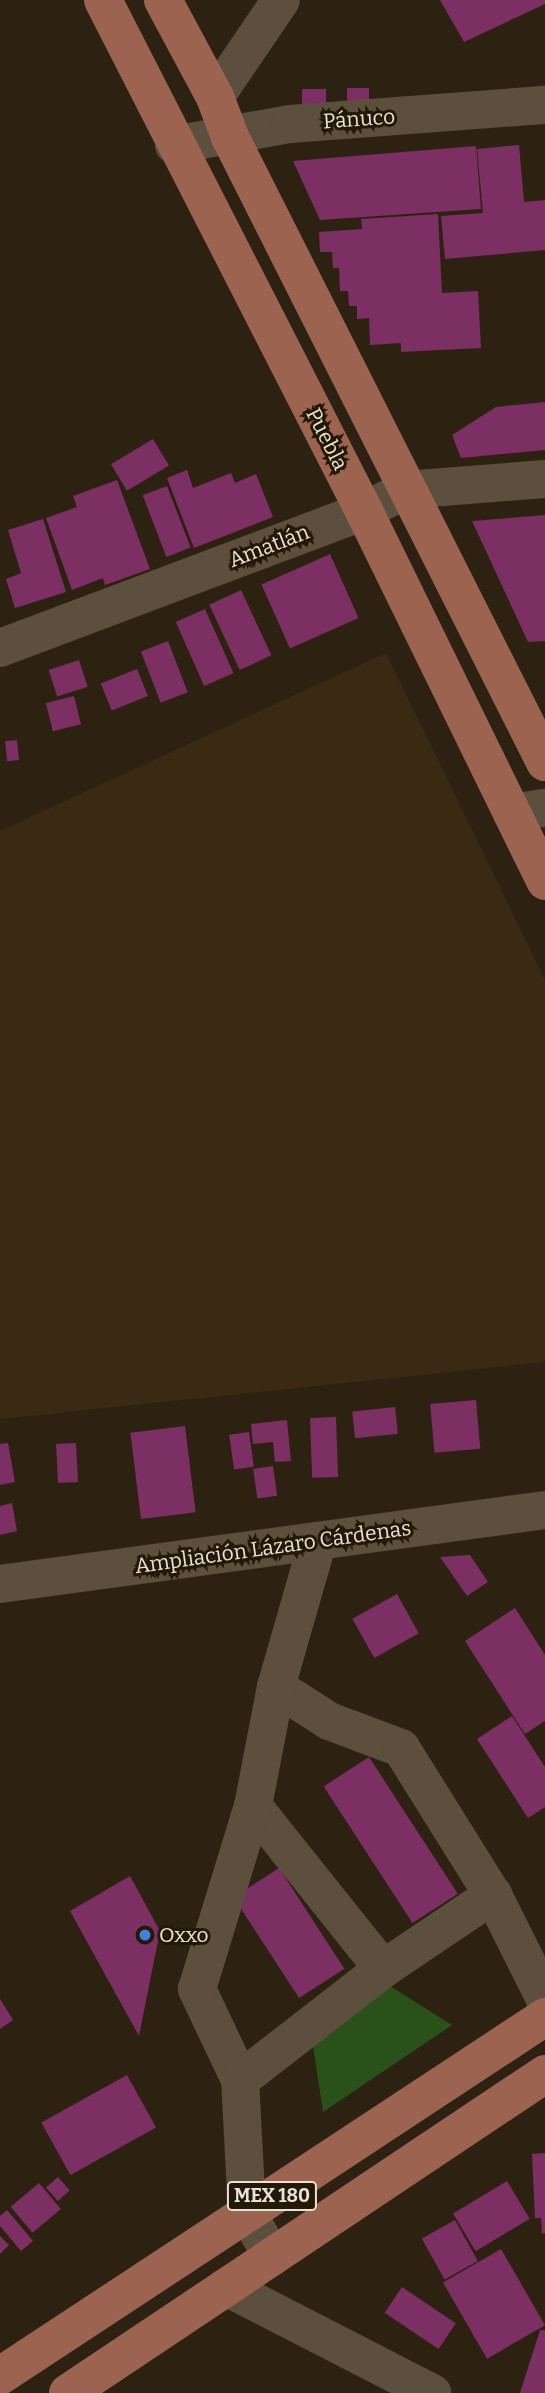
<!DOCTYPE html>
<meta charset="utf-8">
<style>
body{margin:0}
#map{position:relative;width:545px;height:2393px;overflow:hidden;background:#2d2211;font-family:Bitter,serif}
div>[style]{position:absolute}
.built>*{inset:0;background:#3a2a13}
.green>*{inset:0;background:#2b511b}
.building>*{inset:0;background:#7b2f63;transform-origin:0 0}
.minor>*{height:38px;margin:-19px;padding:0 19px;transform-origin:19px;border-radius:19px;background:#5c4f3d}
.major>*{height:38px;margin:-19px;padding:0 19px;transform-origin:19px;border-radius:19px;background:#9c6351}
.dots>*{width:19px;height:19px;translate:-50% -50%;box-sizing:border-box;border:4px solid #241807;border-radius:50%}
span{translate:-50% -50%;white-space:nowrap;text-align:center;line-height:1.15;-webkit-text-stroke:6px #241807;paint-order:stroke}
.shield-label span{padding:2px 5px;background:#241807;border:2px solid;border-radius:5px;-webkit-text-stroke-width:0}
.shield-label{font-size:19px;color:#eae2d8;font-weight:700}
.street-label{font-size:21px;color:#eae2d8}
.poi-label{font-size:21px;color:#eae2d8}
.left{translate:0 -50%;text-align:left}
</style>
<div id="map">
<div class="built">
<div style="clip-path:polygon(386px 653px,545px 980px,545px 1362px,0 1419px,0 831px)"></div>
</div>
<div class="green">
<div style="clip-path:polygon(382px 1981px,452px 2025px,323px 2112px,311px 2033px)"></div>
</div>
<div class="building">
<div style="clip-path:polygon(440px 0,545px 0,545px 4px,464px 42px)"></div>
<div style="left:369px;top:88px;width:22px;height:22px;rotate:90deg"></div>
<div style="left:326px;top:89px;width:27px;height:24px;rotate:90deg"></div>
<div style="clip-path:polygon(519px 145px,524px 202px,545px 200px,545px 250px,445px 259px,441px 216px,483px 213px,477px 149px)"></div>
<div style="clip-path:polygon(476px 146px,481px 209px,320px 220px,293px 161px)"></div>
<div style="clip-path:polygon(438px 214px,442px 293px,478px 291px,481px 348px,401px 352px,401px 343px,370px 345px,369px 318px,357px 319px,357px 306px,349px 306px,348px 291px,340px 291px,339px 268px,333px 268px,332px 252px,320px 252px,319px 232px,362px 229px,361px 219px)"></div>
<div style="clip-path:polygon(545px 402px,545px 450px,461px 458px,452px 435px,496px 407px)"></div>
<div style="left:153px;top:439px;width:31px;height:49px;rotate:59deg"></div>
<div style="clip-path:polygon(187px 470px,193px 488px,231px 473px,235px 483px,256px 474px,273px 517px,194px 548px,167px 478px)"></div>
<div style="clip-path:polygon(117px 480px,150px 569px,105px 585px,103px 578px,72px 590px,46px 518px,77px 507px,73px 496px)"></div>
<div style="left:167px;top:486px;width:66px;height:26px;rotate:69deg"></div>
<div style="clip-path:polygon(545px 515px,545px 641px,528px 642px,472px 521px)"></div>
<div style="clip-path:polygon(43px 519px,66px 592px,15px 608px,6px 579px,21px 573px,8px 530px)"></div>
<div style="left:330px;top:554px;width:70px;height:75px;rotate:66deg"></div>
<div style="left:241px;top:590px;width:72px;height:35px;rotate:65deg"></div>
<div style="left:205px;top:609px;width:70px;height:32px;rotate:66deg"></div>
<div style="left:168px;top:641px;width:55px;height:29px;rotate:69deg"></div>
<div style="left:79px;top:660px;width:28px;height:32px;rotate:72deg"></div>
<div style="left:137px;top:669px;width:29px;height:39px;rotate:68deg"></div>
<div style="left:74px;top:696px;width:29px;height:29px;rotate:76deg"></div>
<div style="left:17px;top:740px;width:20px;height:12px;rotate:84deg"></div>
<div style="left:476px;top:1400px;width:49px;height:46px;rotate:85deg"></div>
<div style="left:395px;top:1407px;width:27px;height:43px;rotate:84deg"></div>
<div style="left:336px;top:1417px;width:60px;height:26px;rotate:88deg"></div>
<div style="clip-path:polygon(287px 1420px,291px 1461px,275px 1462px,273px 1442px,253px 1444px,251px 1424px)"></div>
<div style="left:185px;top:1426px;width:87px;height:55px;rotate:83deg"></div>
<div style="left:249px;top:1432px;width:35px;height:20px;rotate:82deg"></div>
<div style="clip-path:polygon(8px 1443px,15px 1482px,0 1485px,0 1444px)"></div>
<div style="left:76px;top:1443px;width:39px;height:20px;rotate:87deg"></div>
<div style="left:273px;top:1466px;width:30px;height:20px;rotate:82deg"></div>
<div style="clip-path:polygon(12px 1503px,17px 1531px,0 1535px,0 1506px)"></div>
<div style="clip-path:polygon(470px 1555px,488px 1582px,467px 1596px,440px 1557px)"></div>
<div style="left:397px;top:1594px;width:45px;height:51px;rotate:61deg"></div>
<div style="clip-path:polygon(515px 1608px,545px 1655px,545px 1721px,525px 1734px,465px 1641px)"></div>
<div style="clip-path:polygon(512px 1716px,545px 1767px,545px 1807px,528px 1818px,477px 1739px)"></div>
<div style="left:369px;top:1757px;width:163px;height:54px;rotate:57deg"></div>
<div style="left:279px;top:1868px;width:120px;height:54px;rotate:57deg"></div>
<div style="clip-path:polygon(130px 1876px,160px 1931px,139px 2036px,70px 1911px)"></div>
<div style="clip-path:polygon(0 1999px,13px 2020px,0 2029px)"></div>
<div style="left:127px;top:2075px;width:60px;height:98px;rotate:61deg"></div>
<div style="clip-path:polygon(545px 2153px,545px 2233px,542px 2234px,541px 2218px,535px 2218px,532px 2154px)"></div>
<div style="left:58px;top:2177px;width:18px;height:16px;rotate:49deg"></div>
<div style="left:507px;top:2181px;width:44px;height:63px;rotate:59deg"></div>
<div style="left:39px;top:2183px;width:34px;height:37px;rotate:50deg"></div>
<div style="clip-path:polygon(7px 2210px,33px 2241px,21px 2251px,0 2226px,0 2216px)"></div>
<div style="left:455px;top:2220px;width:47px;height:38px;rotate:61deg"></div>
<div style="clip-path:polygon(0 2236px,9px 2245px,0 2254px)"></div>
<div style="left:501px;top:2249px;width:88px;height:67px;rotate:60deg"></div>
<div style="left:402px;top:2287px;width:65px;height:31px;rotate:34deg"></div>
<div style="clip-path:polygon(540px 2330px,545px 2330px,545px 2393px,520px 2393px)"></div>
</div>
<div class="minor">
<div style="left:215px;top:97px;width:117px;rotate:-55.8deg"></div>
<div style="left:174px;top:145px;width:118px;rotate:-10.3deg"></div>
<div style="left:290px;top:124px;width:256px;rotate:-4.3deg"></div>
<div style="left:0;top:648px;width:389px;rotate:-20.6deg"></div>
<div style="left:364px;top:511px;width:46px;rotate:-27.1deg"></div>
<div style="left:405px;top:490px;width:140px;rotate:-4.5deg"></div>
<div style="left:512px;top:813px;width:33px;rotate:-9deg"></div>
<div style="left:0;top:1584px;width:550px;rotate:-7.73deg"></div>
<div style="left:276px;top:1687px;width:63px;rotate:32.7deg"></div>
<div style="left:329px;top:1721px;width:77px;rotate:20.6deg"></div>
<div style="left:401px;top:1748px;width:173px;rotate:58deg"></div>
<div style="left:253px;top:1806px;width:208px;rotate:51.4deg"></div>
<div style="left:240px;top:2080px;width:101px;rotate:-115.3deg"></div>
<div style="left:197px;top:1989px;width:191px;rotate:-73deg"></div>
<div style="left:253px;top:1806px;width:121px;rotate:-79.1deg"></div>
<div style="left:276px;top:1687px;width:152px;rotate:-74deg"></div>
<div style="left:272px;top:2257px;width:51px;rotate:-119.1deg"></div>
<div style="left:247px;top:2212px;width:132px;rotate:-93deg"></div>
<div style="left:240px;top:2080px;width:181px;rotate:-37.8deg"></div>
<div style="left:383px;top:1969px;width:133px;rotate:-33.9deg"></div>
<div style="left:493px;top:1895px;width:116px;rotate:63.4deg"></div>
<div style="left:226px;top:2287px;width:232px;rotate:27.2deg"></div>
</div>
<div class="major">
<div style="left:103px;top:0;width:574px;rotate:62.94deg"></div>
<div style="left:364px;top:511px;width:412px;rotate:63.9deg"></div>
<div style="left:163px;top:0;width:110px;rotate:61.8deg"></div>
<div style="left:215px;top:97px;width:43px;rotate:69.4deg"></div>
<div style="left:230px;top:137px;width:700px;rotate:63.25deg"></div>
<div style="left:0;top:2376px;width:653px;rotate:-33.37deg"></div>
<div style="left:68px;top:2393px;width:574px;rotate:-33.77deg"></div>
</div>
<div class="dots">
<div style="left:145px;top:1935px;background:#3f7fe0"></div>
</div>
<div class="shield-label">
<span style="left:272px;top:2196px">MEX 180</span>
</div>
<div class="street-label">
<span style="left:359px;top:119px;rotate:-4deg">Pánuco</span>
<span style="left:327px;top:439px;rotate:63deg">Puebla</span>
<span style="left:269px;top:546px;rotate:-21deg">Amatlán</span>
<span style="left:273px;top:1547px;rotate:-8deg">Ampliación Lázaro Cárdenas</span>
</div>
<div class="poi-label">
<span class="left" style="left:159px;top:1935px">Oxxo</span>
</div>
</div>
